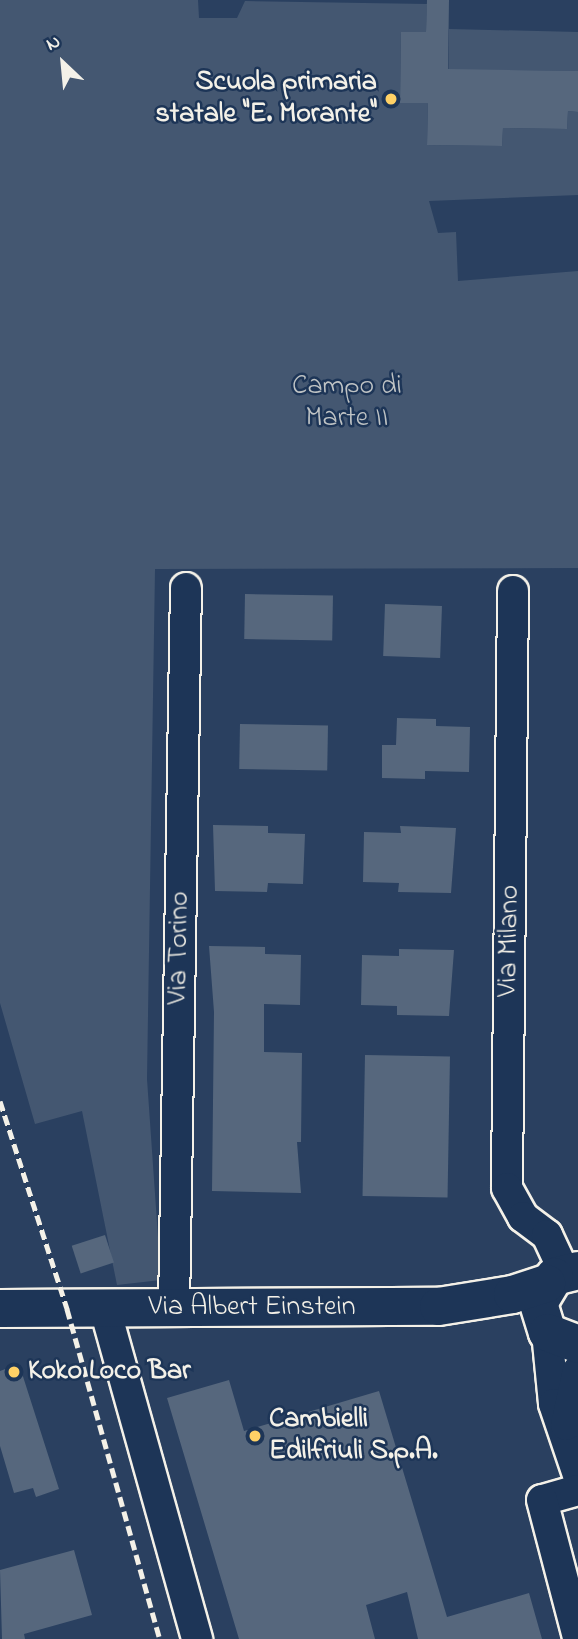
<!DOCTYPE html>
<style>
body{margin:0}
#map{position:relative;width:578px;height:1639px;overflow:hidden;background:#2a4060;font-family:"Indie Flower",sans-serif}
div>[style]{position:absolute}
.green>*{inset:0;background:#445771}
.building>*{inset:0;background:#56677d;transform-origin:0 0}
.roads{filter:drop-shadow(2px 0 #f4f1e8) drop-shadow(-2px 0 #f4f1e8) drop-shadow(0 2px #f4f1e8) drop-shadow(0 -2px #f4f1e8)}
.minor>*{height:30px;margin:-15px;padding:0 15px;transform-origin:15px;border-radius:15px;background:#1d3557}
.major>*{height:37px;margin:-18.5px;padding:0 18.5px;transform-origin:18.5px;border-radius:18.5px;background:#1d3557}
.rail>*{height:5px;margin-top:-2.5px;transform-origin:0;background:repeating-linear-gradient(90deg,#f4f1e8 0 10px,transparent 0 15px)}
.dots>*{width:19px;height:19px;translate:-50% -50%;box-sizing:border-box;border:4px solid #1d3557;border-radius:50%}
span{translate:-50% -50%;white-space:nowrap;text-align:center;line-height:1.15;-webkit-text-stroke:5px #1d3557;paint-order:stroke}
.poi-label{font-size:28px;color:#f4f1e8;font-weight:700}
.right{translate:-100% -50%;text-align:right}
.left{translate:0 -50%;text-align:left}
.park-label{font-size:28px;color:#bfc3c4}
.street-label{font-size:28px;color:#f4f1e8}
.north{position:absolute;left:28px;top:28px;width:70px;height:70px;-webkit-text-stroke:5px #1d3557;paint-order:stroke;rotate:334deg;font-size:19px;font-weight:700;line-height:28px;text-align:center;color:#f4f1e8}
.north::after{content:'';display:block;margin:auto;width:24px;height:32px;background:#f4f1e8;clip-path:polygon(50% 0,100% 100%,50% 72%,0 100%)}
</style>
<div id="map">
<div class="green">
<div style="clip-path:polygon(0 0,198px 0,199px 18px,237px 18px,245px 1px,427px 4px,426px 32px,401px 32px,400px 102px,428px 103px,427px 145px,502px 146px,503px 128px,567px 129px,568px 111px,578px 112px,578px 195px,429px 201px,438px 233px,456px 232px,458px 281px,578px 271px,578px 568px,155px 569px,147px 1079px,161px 1280px,117px 1285px,82px 1111px,35px 1124px,0 1003px)"></div>
<div style="clip-path:polygon(449px 29px,578px 32px,578px 71px,477px 70px,448px 103px)"></div>
</div>
<div class="building">
<div style="clip-path:polygon(427px 0,449px 0,448px 69px,578px 71px,578px 112px,568px 111px,567px 129px,503px 128px,502px 146px,427px 145px,428px 103px,400px 103px,401px 32px,426px 32px)"></div>
<div style="left:245px;top:594px;width:88px;height:45px;rotate:1deg"></div>
<div style="left:385px;top:604px;width:57px;height:52px;rotate:2deg"></div>
<div style="clip-path:polygon(397px 718px,436px 719px,436px 726px,470px 727px,469px 772px,425px 771px,425px 779px,382px 778px,382px 745px,396px 745px)"></div>
<div style="left:240px;top:724px;width:88px;height:45px;rotate:1deg"></div>
<div style="clip-path:polygon(213px 825px,268px 826px,268px 833px,305px 834px,303px 884px,268px 883px,267px 892px,215px 891px)"></div>
<div style="clip-path:polygon(400px 826px,456px 828px,451px 893px,398px 892px,399px 883px,363px 882px,364px 832px,401px 833px)"></div>
<div style="clip-path:polygon(209px 946px,265px 947px,265px 954px,301px 955px,300px 1005px,264px 1004px,264px 1052px,302px 1053px,301px 1142px,297px 1142px,301px 1193px,212px 1191px,214px 1012px)"></div>
<div style="clip-path:polygon(399px 949px,454px 950px,449px 1016px,397px 1015px,397px 1006px,361px 1005px,362px 955px,399px 956px)"></div>
<div style="left:365px;top:1055px;width:85px;height:141px;rotate:1deg"></div>
<div style="left:105px;top:1235px;width:29px;height:35px;rotate:72deg"></div>
<div style="clip-path:polygon(19px 1364px,59px 1489px,36px 1497px,33px 1488px,14px 1493px,0 1446px,0 1371px)"></div>
<div style="clip-path:polygon(229px 1380px,244px 1431px,379px 1391px,447px 1617px,529px 1593px,542px 1639px,418px 1639px,407px 1592px,366px 1605px,375px 1639px,239px 1639px,167px 1398px)"></div>
<div style="clip-path:polygon(74px 1550px,92px 1615px,24px 1634px,25px 1639px,2px 1639px,0 1570px)"></div>
</div>
<div class="roads">
<div class="minor">
<div style="left:513px;top:591px;width:597px;rotate:90.58deg"></div>
<div style="left:507px;top:1188px;width:33px;rotate:61deg"></div>
<div style="left:523px;top:1217px;width:30px;rotate:37deg"></div>
<div style="left:547px;top:1235px;width:40px;rotate:65deg"></div>
<div style="left:174px;top:1308px;width:720px;rotate:-89.05deg"></div>
<div style="left:105px;top:1309px;width:343px;rotate:74.4deg"></div>
<div style="left:547px;top:1332px;width:72px;rotate:84.4deg"></div>
<div style="left:554px;top:1404px;width:75px;rotate:71.3deg"></div>
<div style="left:566px;top:1425px;width:56px;rotate:-77.7deg"></div>
<div style="left:578px;top:1490px;width:37px;rotate:164deg"></div>
<div style="left:542px;top:1500px;width:142px;rotate:75.3deg"></div>
</div>
<div class="major">
<div style="left:578px;top:1270px;width:25px;rotate:166deg"></div>
<div style="left:554px;top:1276px;width:31px;rotate:121deg"></div>
<div style="left:538px;top:1303px;width:30px;rotate:73deg"></div>
<div style="left:547px;top:1332px;width:33px;rotate:21deg"></div>
<div style="left:0;top:1308px;width:438px;rotate:-0.3deg"></div>
<div style="left:438px;top:1306px;width:75px;rotate:-9.2deg"></div>
<div style="left:512px;top:1294px;width:36px;rotate:-18deg"></div>
</div>
</div>
<div class="rail">
<div style="left:0;top:1101px;width:219px;rotate:72.1deg"></div>
<div style="left:67px;top:1309px;width:343px;rotate:74.3deg"></div>
</div>
<div class="dots">
<div style="left:391px;top:99px;background:#ffd166"></div>
<div style="left:14px;top:1372px;background:#ffd166"></div>
<div style="left:255px;top:1436px;background:#ffd166"></div>
</div>
<div class="poi-label">
<span class="right" style="left:377px;top:99px">Scuola primaria<br>statale "E. Morante"</span>
<span class="left" style="left:28px;top:1372px">Koko Loco Bar</span>
<span class="left" style="left:269px;top:1436px">Cambielli<br>Edilfriuli S.p.A.</span>
</div>
<div class="park-label">
<span style="left:347px;top:403px">Campo di<br>Marte II</span>
</div>
<div class="street-label">
<span style="left:510px;top:941px;rotate:-89deg">Via Milano</span>
<span style="left:180px;top:948px;rotate:-89deg">Via Torino</span>
<span style="left:252px;top:1308px">Via Albert Einstein</span>
</div>
<div class="north">N</div>
</div>
